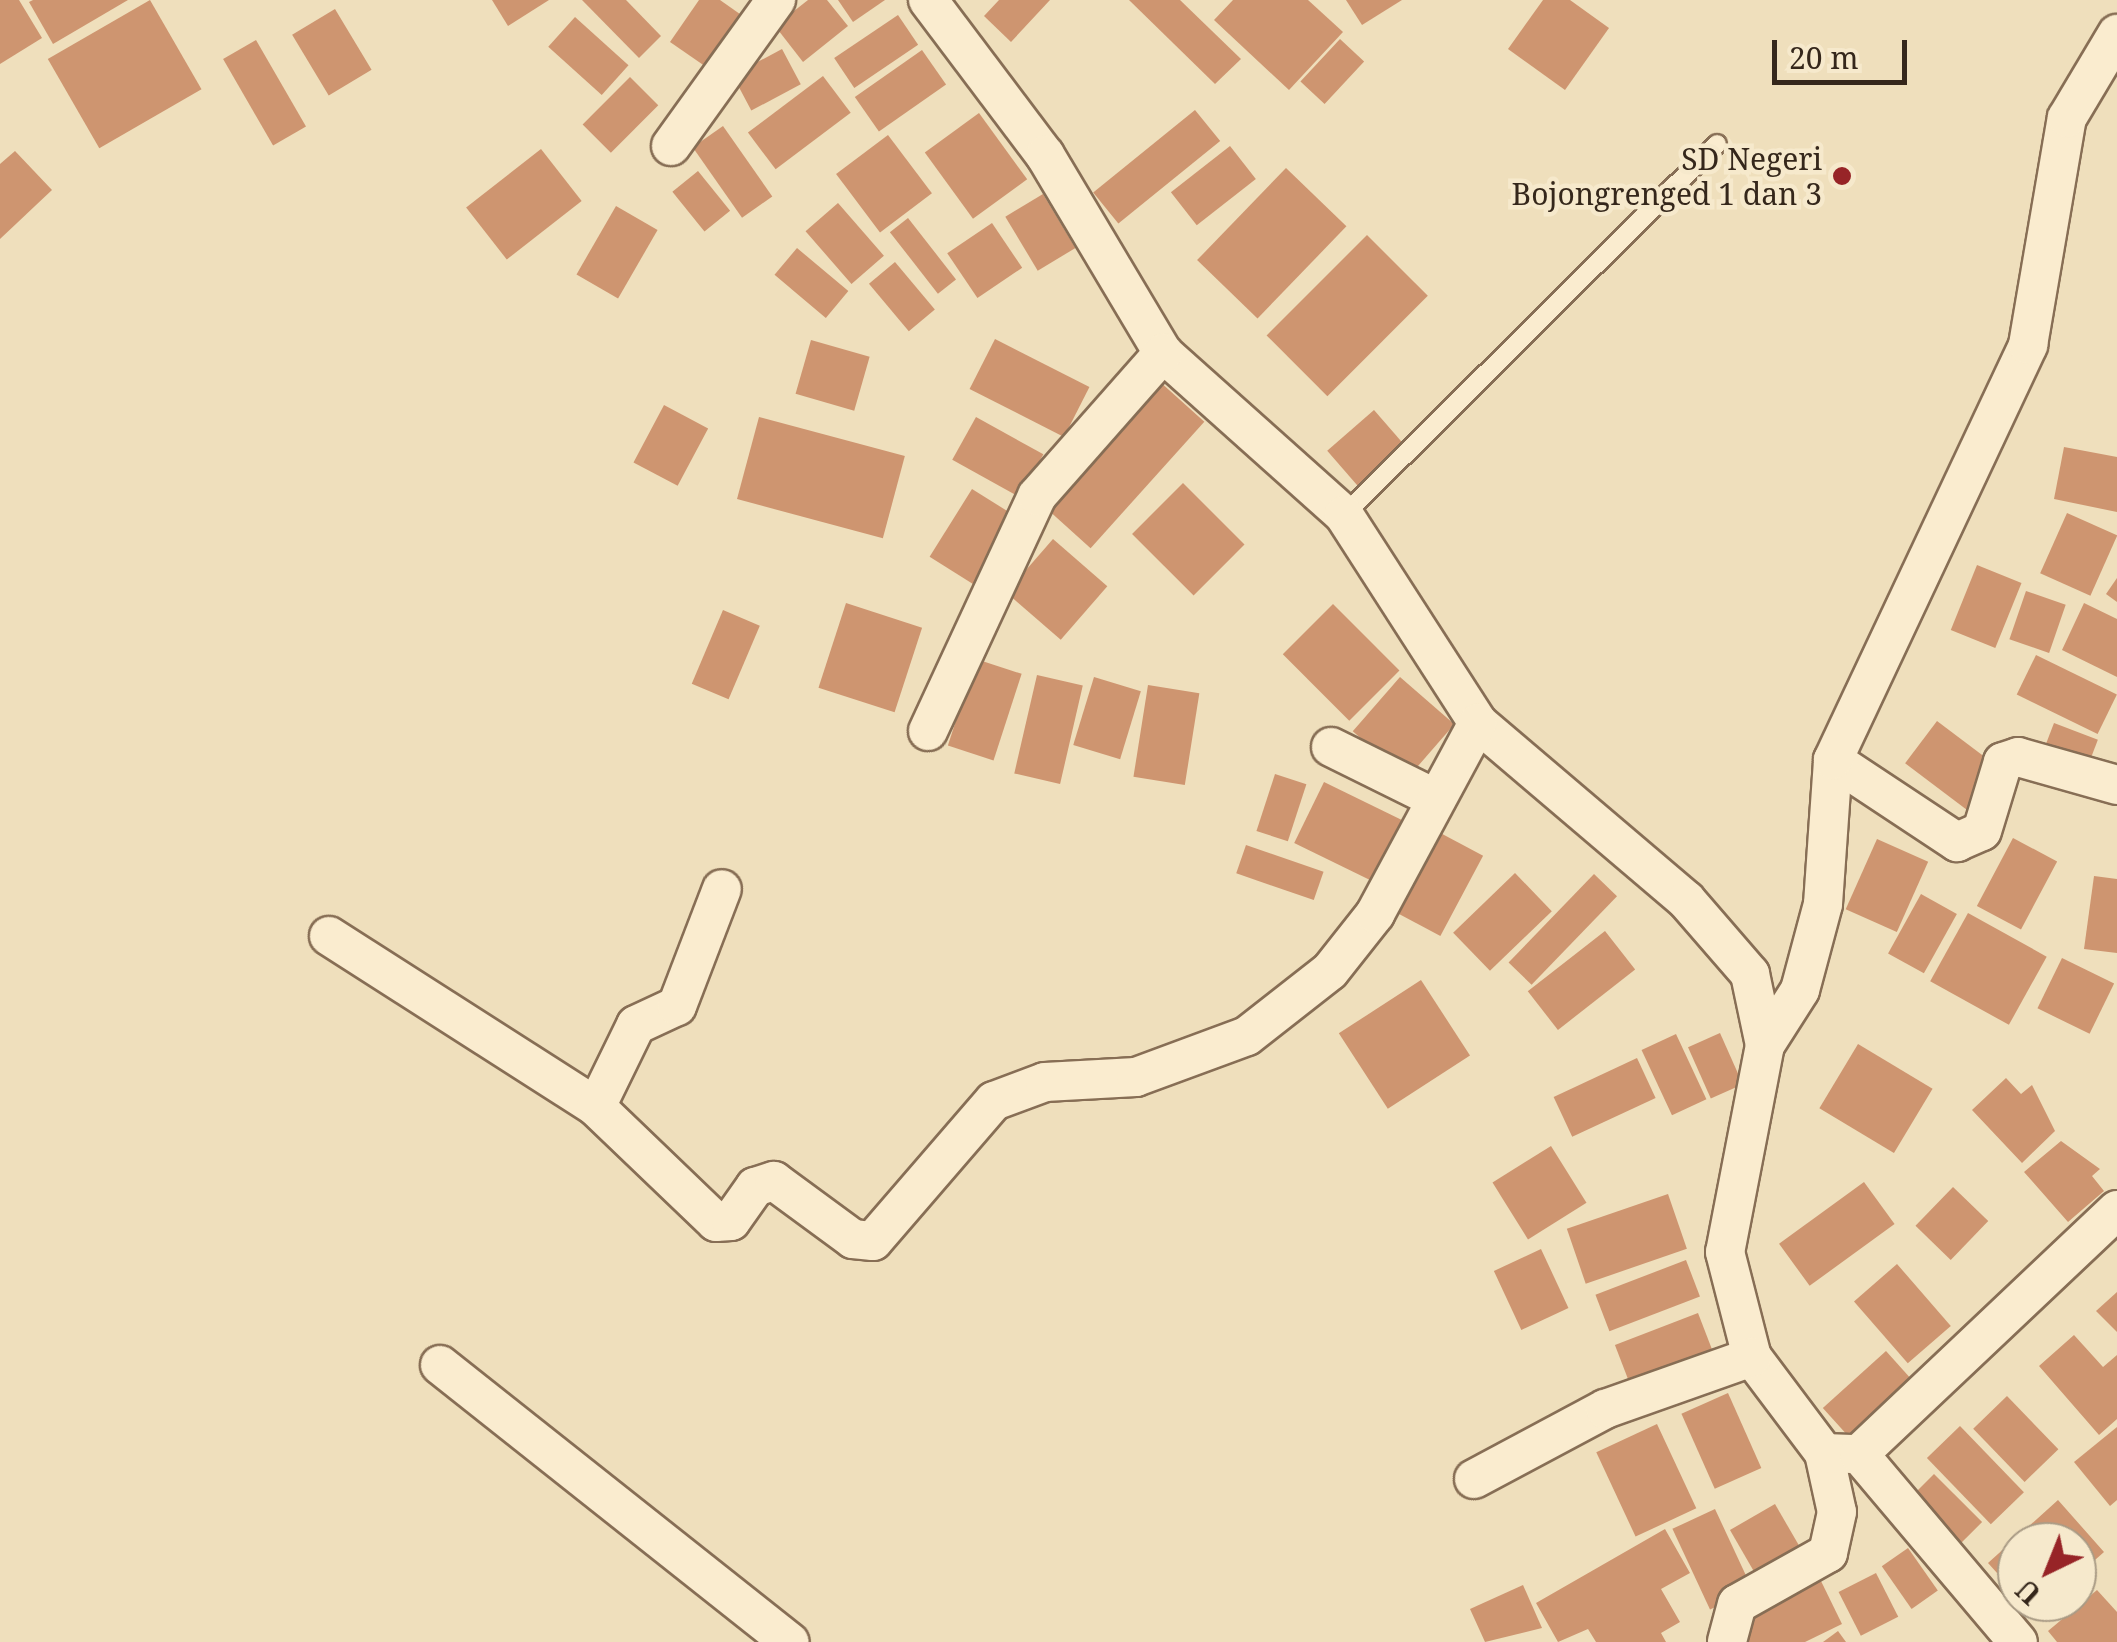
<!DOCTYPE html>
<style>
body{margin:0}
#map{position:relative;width:2117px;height:1642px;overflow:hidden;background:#efdfbc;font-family:"Noto Serif",serif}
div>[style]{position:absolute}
.building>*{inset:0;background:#ce9570;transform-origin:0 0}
.roads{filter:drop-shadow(2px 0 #876e55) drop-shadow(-2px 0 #876e55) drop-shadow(0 2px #876e55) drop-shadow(0 -2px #876e55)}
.service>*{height:18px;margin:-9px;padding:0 9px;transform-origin:9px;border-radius:9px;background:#faeccf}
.minor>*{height:38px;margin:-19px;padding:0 19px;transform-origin:19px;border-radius:19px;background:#faeccf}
.dots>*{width:28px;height:28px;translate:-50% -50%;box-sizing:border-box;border:5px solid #f6e9cc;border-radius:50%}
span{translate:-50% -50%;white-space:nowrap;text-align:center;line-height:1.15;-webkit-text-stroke:9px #f6e9cc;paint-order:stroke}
.poi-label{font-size:30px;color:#35271b}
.right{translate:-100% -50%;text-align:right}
.north{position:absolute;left:1997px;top:1522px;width:100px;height:100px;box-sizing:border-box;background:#f6e9cc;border:2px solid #a99b85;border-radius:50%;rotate:223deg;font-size:28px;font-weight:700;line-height:40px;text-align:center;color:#35271b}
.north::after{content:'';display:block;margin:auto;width:35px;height:45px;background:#972427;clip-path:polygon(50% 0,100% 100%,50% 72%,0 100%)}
.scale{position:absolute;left:1772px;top:40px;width:135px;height:45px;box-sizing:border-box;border:5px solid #35271b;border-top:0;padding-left:12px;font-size:30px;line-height:35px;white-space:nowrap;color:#35271b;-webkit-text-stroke:8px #f6e9cc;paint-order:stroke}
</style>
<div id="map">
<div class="building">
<div style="clip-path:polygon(0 0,19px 0,42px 38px,0 64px)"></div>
<div style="clip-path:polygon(128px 0,53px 44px,29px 2px,33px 0)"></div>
<div style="left:150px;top:0;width:103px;height:118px;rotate:60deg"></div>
<div style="clip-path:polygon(492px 0,549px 0,508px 26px)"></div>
<div style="clip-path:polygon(582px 0,626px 0,661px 36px,639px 58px)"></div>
<div style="clip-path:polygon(699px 0,720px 0,747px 19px,712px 71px,670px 42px)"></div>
<div style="clip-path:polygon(808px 0,827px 0,848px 26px,803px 62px,775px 26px)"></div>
<div style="clip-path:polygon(838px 0,885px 0,853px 22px)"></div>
<div style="clip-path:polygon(999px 0,1050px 0,1011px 42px,984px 16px)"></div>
<div style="clip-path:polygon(1129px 0,1180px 0,1241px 59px,1215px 84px)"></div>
<div style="clip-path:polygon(1233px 0,1308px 0,1343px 32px,1289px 90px,1214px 20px)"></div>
<div style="clip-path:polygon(1346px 0,1402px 0,1362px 25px)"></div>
<div style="clip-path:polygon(1543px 0,1570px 0,1609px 28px,1565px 90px,1508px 49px)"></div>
<div style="left:335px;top:9px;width:71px;height:50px;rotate:59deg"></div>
<div style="left:898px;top:15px;width:36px;height:77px;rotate:56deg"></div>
<div style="left:575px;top:17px;width:72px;height:40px;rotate:42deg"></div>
<div style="left:1340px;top:39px;width:33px;height:58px;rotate:43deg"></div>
<div style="left:256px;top:40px;width:100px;height:38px;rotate:60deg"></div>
<div style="left:782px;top:49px;width:40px;height:56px;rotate:62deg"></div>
<div style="left:922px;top:50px;width:42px;height:82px;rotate:55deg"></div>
<div style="left:823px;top:76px;width:46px;height:94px;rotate:53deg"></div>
<div style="left:630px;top:77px;width:40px;height:67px;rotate:45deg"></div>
<div style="left:1195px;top:110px;width:40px;height:131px;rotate:51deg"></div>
<div style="left:979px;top:113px;width:82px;height:67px;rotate:54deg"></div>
<div style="left:723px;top:126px;width:86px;height:37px;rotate:55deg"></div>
<div style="left:888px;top:135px;width:73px;height:65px;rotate:53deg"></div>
<div style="left:1230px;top:146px;width:42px;height:75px;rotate:52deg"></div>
<div style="left:541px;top:149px;width:66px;height:95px;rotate:52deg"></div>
<div style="clip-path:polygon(15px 151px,52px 190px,0 239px,0 164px)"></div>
<div style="left:1286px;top:168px;width:84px;height:128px;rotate:44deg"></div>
<div style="left:698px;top:171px;width:51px;height:33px;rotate:51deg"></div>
<div style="left:1043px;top:194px;width:63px;height:44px;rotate:59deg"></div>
<div style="left:838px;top:203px;width:70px;height:43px;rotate:49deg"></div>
<div style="left:616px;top:206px;width:48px;height:79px;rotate:30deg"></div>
<div style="left:908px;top:218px;width:78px;height:23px;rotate:52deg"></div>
<div style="left:992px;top:223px;width:54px;height:54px;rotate:56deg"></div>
<div style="left:1367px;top:235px;width:86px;height:142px;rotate:45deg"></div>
<div style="left:797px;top:248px;width:67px;height:35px;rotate:40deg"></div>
<div style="left:895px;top:262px;width:62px;height:34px;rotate:50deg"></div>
<div style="left:995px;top:339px;width:106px;height:56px;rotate:27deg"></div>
<div style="left:811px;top:340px;width:61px;height:56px;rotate:16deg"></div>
<div style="left:1159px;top:381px;width:61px;height:170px;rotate:42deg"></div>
<div style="left:664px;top:405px;width:50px;height:65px;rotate:28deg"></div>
<div style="left:1374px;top:410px;width:52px;height:62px;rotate:49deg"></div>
<div style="left:759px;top:417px;width:151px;height:85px;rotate:15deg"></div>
<div style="left:976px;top:417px;width:77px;height:49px;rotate:29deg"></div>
<div style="clip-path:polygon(2064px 447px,2117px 457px,2117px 512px,2054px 499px)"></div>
<div style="left:1183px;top:483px;width:87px;height:72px;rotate:45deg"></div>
<div style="left:972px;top:489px;width:53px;height:80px;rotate:32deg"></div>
<div style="left:2067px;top:513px;width:55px;height:66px;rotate:24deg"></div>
<div style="left:1053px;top:539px;width:72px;height:71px;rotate:41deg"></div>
<div style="left:1977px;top:565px;width:48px;height:70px;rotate:22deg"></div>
<div style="clip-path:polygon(2117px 578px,2117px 602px,2106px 594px)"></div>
<div style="left:2026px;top:591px;width:42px;height:51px;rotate:19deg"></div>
<div style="left:846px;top:603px;width:80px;height:89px;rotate:18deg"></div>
<div style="clip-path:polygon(2084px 603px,2117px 619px,2117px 677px,2062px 650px)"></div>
<div style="left:1333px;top:604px;width:94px;height:71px;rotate:45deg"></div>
<div style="left:723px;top:610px;width:40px;height:80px;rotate:23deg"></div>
<div style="left:2036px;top:655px;width:90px;height:44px;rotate:26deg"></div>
<div style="left:976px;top:659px;width:48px;height:91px;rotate:18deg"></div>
<div style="left:1037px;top:675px;width:47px;height:101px;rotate:13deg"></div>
<div style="left:1094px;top:677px;width:49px;height:71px;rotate:17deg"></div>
<div style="left:1400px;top:677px;width:72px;height:72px;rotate:41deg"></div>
<div style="left:1148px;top:685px;width:52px;height:93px;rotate:9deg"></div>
<div style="left:1937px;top:721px;width:78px;height:53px;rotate:37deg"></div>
<div style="left:2054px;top:723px;width:47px;height:31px;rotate:21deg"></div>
<div style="left:1275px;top:774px;width:33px;height:60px;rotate:18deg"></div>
<div style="left:1324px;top:782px;width:94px;height:68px;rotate:26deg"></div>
<div style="left:1431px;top:828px;width:59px;height:91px;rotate:28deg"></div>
<div style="left:2013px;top:838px;width:50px;height:77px;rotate:28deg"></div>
<div style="left:1877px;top:839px;width:56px;height:77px;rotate:24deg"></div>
<div style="left:1246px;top:845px;width:82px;height:30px;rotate:19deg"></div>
<div style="left:1515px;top:873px;width:53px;height:86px;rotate:46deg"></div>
<div style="left:1594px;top:874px;width:32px;height:123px;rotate:44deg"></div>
<div style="clip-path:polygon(2094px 876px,2117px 879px,2117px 953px,2084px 949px)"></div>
<div style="left:1921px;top:894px;width:41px;height:68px;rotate:29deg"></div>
<div style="left:1968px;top:913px;width:90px;height:78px;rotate:29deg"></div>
<div style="left:1605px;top:931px;width:49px;height:98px;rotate:52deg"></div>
<div style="left:2062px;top:958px;width:58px;height:56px;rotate:26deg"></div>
<div style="left:1421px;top:980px;width:90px;height:98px;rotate:57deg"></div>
<div style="left:1720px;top:1033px;width:56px;height:35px;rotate:66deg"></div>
<div style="left:1676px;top:1034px;width:72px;height:38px;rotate:65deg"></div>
<div style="left:1858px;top:1044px;width:87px;height:75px;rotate:31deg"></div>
<div style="left:1637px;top:1058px;width:44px;height:92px;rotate:65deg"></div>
<div style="clip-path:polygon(2006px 1078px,2021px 1094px,2032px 1085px,2055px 1131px,2022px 1163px,1972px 1110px)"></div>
<div style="clip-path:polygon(2061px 1141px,2100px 1169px,2092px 1176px,2104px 1191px,2068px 1222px,2024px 1172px)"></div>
<div style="left:1551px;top:1146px;width:67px;height:69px;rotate:58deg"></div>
<div style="left:1864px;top:1182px;width:52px;height:105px;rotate:54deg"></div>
<div style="left:1953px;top:1187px;width:49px;height:54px;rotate:44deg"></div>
<div style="left:1668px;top:1194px;width:58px;height:107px;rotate:71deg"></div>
<div style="left:1541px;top:1249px;width:65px;height:52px;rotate:65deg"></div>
<div style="left:1686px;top:1260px;width:39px;height:97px;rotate:69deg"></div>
<div style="left:1897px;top:1264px;width:82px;height:57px;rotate:49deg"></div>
<div style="clip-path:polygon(2117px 1292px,2117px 1332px,2096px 1311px)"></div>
<div style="left:1698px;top:1313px;width:51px;height:89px;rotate:69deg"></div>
<div style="clip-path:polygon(2074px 1335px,2103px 1367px,2117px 1355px,2117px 1419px,2099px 1435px,2039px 1366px)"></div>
<div style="left:1886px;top:1351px;width:54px;height:85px;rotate:48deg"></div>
<div style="left:1728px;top:1393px;width:82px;height:51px;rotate:66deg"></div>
<div style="left:2007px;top:1396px;width:74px;height:47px;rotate:46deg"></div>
<div style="left:1657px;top:1424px;width:93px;height:67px;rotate:65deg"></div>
<div style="left:1960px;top:1426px;width:92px;height:46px;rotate:46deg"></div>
<div style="clip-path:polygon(2117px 1427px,2117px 1500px,2110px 1506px,2074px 1462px)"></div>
<div style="left:1934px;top:1474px;width:68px;height:40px;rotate:45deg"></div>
<div style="clip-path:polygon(2058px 1500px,2104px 1552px,2077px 1576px,2077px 1542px,2017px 1542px,2017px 1595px,1988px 1563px)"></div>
<div style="left:1775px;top:1504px;width:50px;height:52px;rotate:60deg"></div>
<div style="left:1715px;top:1509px;width:89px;height:47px;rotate:65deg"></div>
<div style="clip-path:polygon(1665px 1529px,1690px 1573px,1661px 1589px,1680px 1622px,1661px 1633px,1666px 1642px,1596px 1642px,1588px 1629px,1558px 1642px,1536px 1603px)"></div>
<div style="left:1908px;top:1548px;width:52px;height:32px;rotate:55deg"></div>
<div style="left:1876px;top:1573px;width:49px;height:42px;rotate:63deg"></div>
<div style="clip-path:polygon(1820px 1579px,1842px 1624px,1805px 1642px,1746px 1642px,1736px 1620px)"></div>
<div style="clip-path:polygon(1523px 1585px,1542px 1628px,1485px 1642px,1470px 1609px)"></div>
<div style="clip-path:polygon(2097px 1590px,2117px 1612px,2117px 1642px,2057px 1642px,2048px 1631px)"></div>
<div style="clip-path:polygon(2024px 1602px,2048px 1602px,2035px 1614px)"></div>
<div style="clip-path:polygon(1838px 1631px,1846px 1642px,1823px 1642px)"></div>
</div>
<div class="roads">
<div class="service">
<div style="left:1344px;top:515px;width:526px;rotate:-44.85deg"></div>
</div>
<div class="minor">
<div style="left:928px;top:0;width:194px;rotate:53deg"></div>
<div style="left:1045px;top:155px;width:230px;rotate:59.2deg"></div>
<div style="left:1163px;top:353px;width:243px;rotate:41.8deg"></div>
<div style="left:1344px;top:515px;width:247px;rotate:57.2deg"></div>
<div style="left:1478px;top:723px;width:273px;rotate:40.4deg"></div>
<div style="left:1686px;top:900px;width:98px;rotate:49.1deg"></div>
<div style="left:1750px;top:974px;width:73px;rotate:78.1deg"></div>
<div style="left:1765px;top:1045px;width:211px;rotate:100.9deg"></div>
<div style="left:1725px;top:1252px;width:108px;rotate:75.6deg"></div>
<div style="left:1752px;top:1357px;width:120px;rotate:53.1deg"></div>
<div style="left:1824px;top:1453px;width:60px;rotate:77.6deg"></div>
<div style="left:1837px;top:1512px;width:42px;rotate:102.4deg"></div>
<div style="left:1828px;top:1553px;width:104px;rotate:150.7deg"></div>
<div style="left:1737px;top:1604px;width:39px;rotate:105deg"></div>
<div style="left:671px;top:146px;width:180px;rotate:-54.3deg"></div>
<div style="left:928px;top:731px;width:259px;rotate:-65.1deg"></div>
<div style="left:1037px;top:496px;width:191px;rotate:-48.6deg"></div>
<div style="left:1331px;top:747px;width:117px;rotate:26.3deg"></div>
<div style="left:1833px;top:760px;width:149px;rotate:33.5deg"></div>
<div style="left:1957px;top:842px;width:27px;rotate:-24deg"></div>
<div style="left:1982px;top:831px;width:72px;rotate:-73.1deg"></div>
<div style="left:2003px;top:762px;width:16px;rotate:-18deg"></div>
<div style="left:2018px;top:757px;width:103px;rotate:15.8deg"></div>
<div style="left:329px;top:936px;width:317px;rotate:32.6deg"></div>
<div style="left:596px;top:1107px;width:166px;rotate:43.8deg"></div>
<div style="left:716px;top:1222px;width:15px;rotate:-4deg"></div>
<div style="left:731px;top:1221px;width:42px;rotate:-54.8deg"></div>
<div style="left:755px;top:1187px;width:20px;rotate:-18deg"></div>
<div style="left:774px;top:1181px;width:98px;rotate:36.3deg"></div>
<div style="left:853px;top:1239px;width:20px;rotate:6deg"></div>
<div style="left:873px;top:1241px;width:185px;rotate:-49.2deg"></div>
<div style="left:994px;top:1101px;width:54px;rotate:-20.4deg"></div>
<div style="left:1045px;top:1082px;width:91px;rotate:-3.1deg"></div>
<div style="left:1136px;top:1077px;width:118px;rotate:-20.3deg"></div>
<div style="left:1247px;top:1036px;width:105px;rotate:-38.1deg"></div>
<div style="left:1330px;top:971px;width:73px;rotate:-51.7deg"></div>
<div style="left:1375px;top:914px;width:217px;rotate:-61.7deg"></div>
<div style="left:1765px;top:1045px;width:65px;rotate:-57.5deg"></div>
<div style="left:1800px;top:990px;width:89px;rotate:-75deg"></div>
<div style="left:1823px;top:904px;width:144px;rotate:-86deg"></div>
<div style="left:1833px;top:760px;width:459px;rotate:-64.8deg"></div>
<div style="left:2028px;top:345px;width:230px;rotate:-80.3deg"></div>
<div style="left:2067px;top:118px;width:98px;rotate:-59.2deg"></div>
<div style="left:596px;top:1107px;width:91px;rotate:-64deg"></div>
<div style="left:636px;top:1025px;width:45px;rotate:-24.9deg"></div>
<div style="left:677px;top:1006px;width:125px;rotate:-69deg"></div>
<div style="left:440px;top:1365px;width:446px;rotate:38.4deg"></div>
<div style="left:1824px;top:1453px;width:35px;rotate:2deg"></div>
<div style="left:1859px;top:1454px;width:355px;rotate:-43.4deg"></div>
<div style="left:1859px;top:1454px;width:246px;rotate:49.8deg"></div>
<div style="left:1474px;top:1479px;width:149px;rotate:-28.1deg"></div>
<div style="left:1605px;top:1409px;width:156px;rotate:-19.5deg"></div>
</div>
</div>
<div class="dots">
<div style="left:1842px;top:176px;background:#972427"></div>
</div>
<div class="poi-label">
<span class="right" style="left:1822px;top:176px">SD Negeri<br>Bojongrenged 1 dan 3</span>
</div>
<div class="north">U</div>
<div class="scale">20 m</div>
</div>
